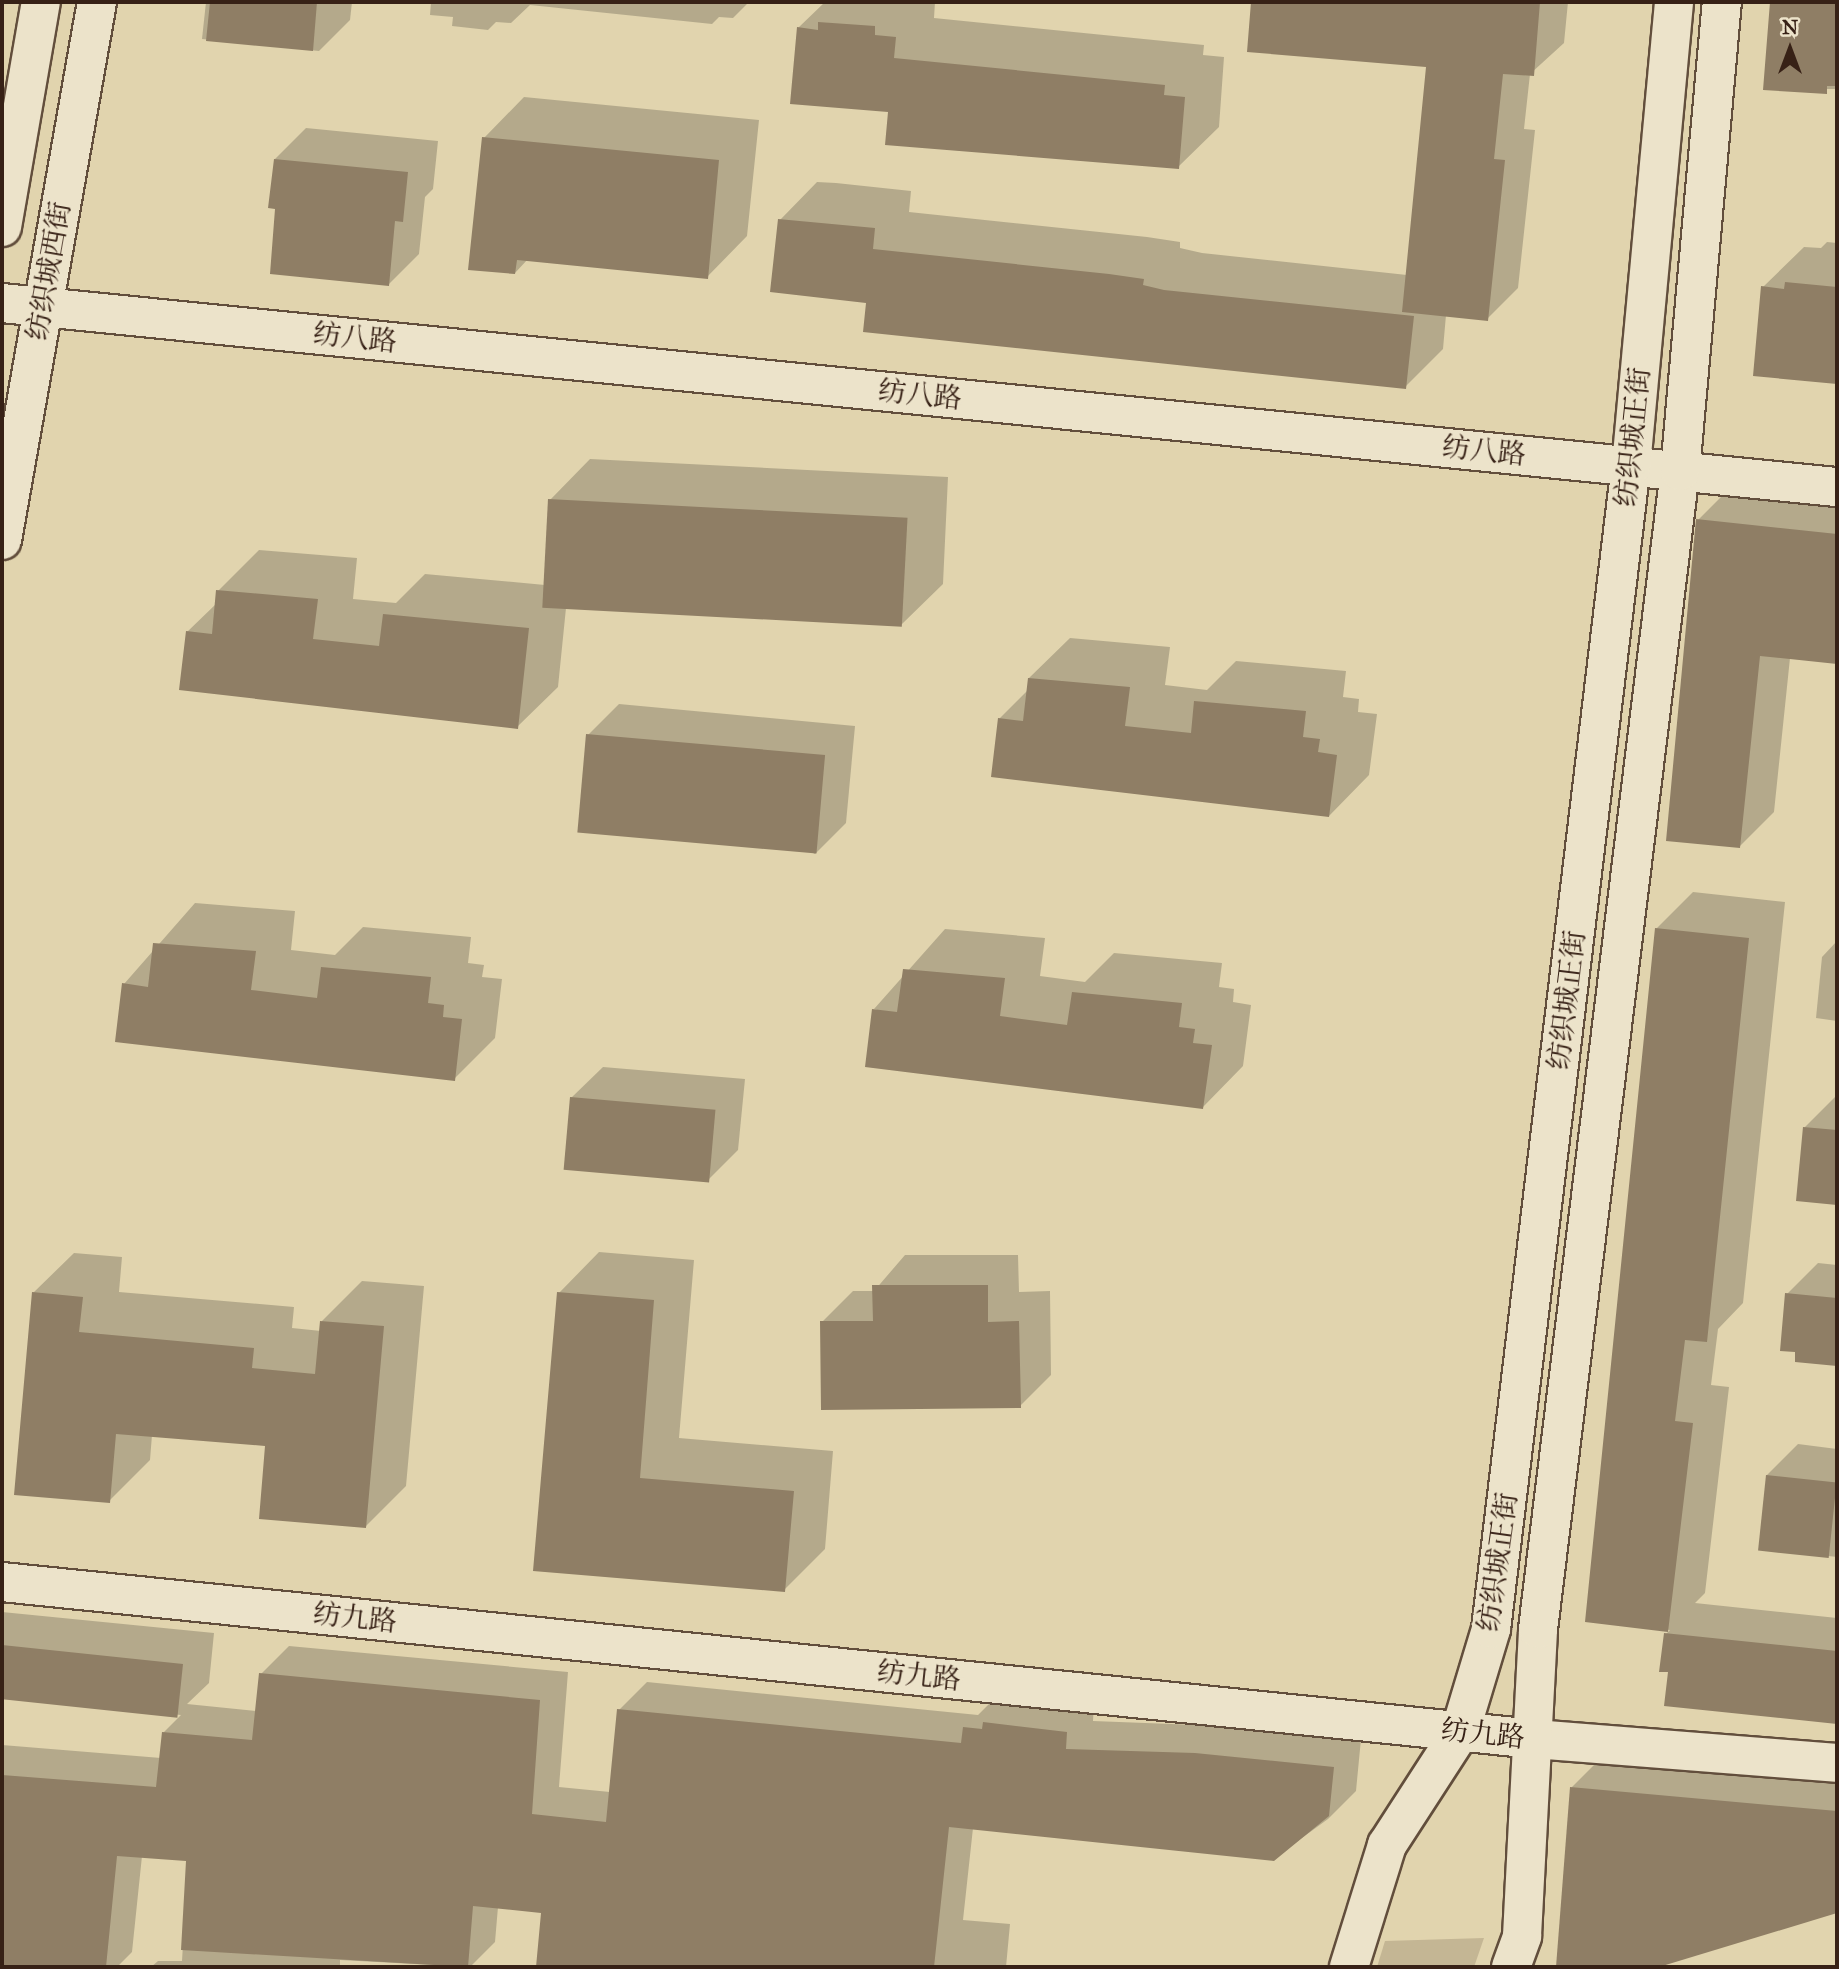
<!DOCTYPE html>
<meta charset="utf-8">
<style>
body{margin:0}
#map{position:relative;width:1839px;height:1969px;overflow:hidden;background:#e1d4ae;font-family:"IM FELL Great Primer","Noto Serif SC",serif}
div>[style]{position:absolute}
.green>*{inset:0;background:#c4b694}
.shadow>*{inset:0;background:#0003;transform-origin:0 0}
.building>*{inset:0;background:#8f7e65;transform-origin:0 0}
.roads{filter:drop-shadow(2px 0 #624e3c) drop-shadow(-2px 0 #624e3c) drop-shadow(0 2px #624e3c) drop-shadow(0 -2px #624e3c)}
.minor>*{height:38px;margin:-19px;padding:0 19px;transform-origin:19px;border-radius:19px;background:#ece3ca}
span{translate:-50% -50%;white-space:nowrap;text-align:center;line-height:1.15;-webkit-text-stroke:5px #ece3ca;paint-order:stroke}
.street-label{font-size:28px;color:#372116}
.frame{position:absolute;inset:0;border:4px solid #372116;pointer-events:none}
.north{position:absolute;left:1755px;top:14px;width:70px;height:70px;-webkit-text-stroke:5px #ece3ca;paint-order:stroke;rotate:0deg;font-size:19px;font-weight:700;line-height:28px;text-align:center;color:#372116}
.north::after{content:'';display:block;margin:auto;width:24px;height:32px;background:#372116;clip-path:polygon(50% 0,100% 100%,50% 72%,0 100%)}
</style>
<div id="map">
<div class="green">
<div style="clip-path:polygon(1484px 1938px,1474px 1967px,1377px 1967px,1385px 1941px)"></div>
</div>
<div class="shadow">
<div style="clip-path:polygon(206px 2px,352px 2px,350px 20px,319px 51px,202px 39px)"></div>
<div style="clip-path:polygon(431px 2px,749px 2px,733px 18px,719px 17px,712px 24px,530px 5px,511px 23px,496px 22px,488px 30px,452px 26px,453px 17px,430px 15px)"></div>
<div style="clip-path:polygon(825px 2px,935px 2px,934px 18px,1204px 45px,1203px 55px,1224px 57px,1219px 127px,1178px 167px,890px 110px,798px 28px)"></div>
<div style="clip-path:polygon(1253px 2px,1568px 2px,1564px 43px,1530px 74px,1524px 129px,1535px 130px,1518px 288px,1487px 319px,1446px 315px,1443px 349px,1405px 387px,868px 301px,780px 220px,817px 182px,836px 183px,911px 191px,909px 212px,1147px 237px,1180px 242px,1180px 248px,1202px 253px,1407px 275px,1428px 66px,1249px 51px)"></div>
<div style="left:1771px;top:2px;width:66px;height:87px"></div>
<div style="clip-path:polygon(524px 97px,759px 120px,747px 236px,707px 277px,528px 259px,515px 273px,484px 138px)"></div>
<div style="clip-path:polygon(306px 128px,438px 141px,433px 189px,425px 197px,419px 254px,388px 285px,275px 159px)"></div>
<div style="clip-path:polygon(1827px 242px,1837px 243px,1837px 383px,1755px 375px,1763px 287px,1804px 247px,1821px 248px)"></div>
<div style="clip-path:polygon(590px 459px,948px 477px,943px 584px,902px 624px,566px 608px,558px 687px,517px 727px,187px 632px,217px 603px,218px 591px,259px 550px,357px 558px,353px 599px,396px 603px,425px 574px,545px 585px,550px 500px)"></div>
<div style="clip-path:polygon(1732px 486px,1837px 497px,1837px 663px,1790px 658px,1774px 812px,1740px 846px,1698px 520px)"></div>
<div style="clip-path:polygon(1070px 638px,1170px 647px,1165px 685px,1207px 690px,1236px 661px,1346px 671px,1343px 697px,1359px 699px,1358px 712px,1377px 714px,1369px 775px,1329px 816px,999px 719px,1028px 690px,1029px 678px)"></div>
<div style="clip-path:polygon(619px 704px,855px 726px,846px 823px,815px 854px,588px 735px)"></div>
<div style="clip-path:polygon(1837px 820px,1837px 846px,1835px 846px)"></div>
<div style="clip-path:polygon(1693px 892px,1785px 902px,1743px 1303px,1718px 1329px,1711px 1385px,1729px 1387px,1705px 1593px,1695px 1603px,1837px 1618px,1837px 1722px,1666px 1705px,1670px 1671px,1666px 1634px,1670px 1630px,1587px 1621px,1656px 929px)"></div>
<div style="clip-path:polygon(195px 903px,295px 911px,291px 950px,335px 955px,363px 927px,471px 937px,468px 963px,484px 965px,482px 977px,502px 979px,495px 1038px,454px 1079px,124px 984px)"></div>
<div style="clip-path:polygon(945px 929px,1045px 938px,1040px 976px,1085px 982px,1114px 953px,1222px 963px,1219px 987px,1234px 989px,1233px 1002px,1251px 1005px,1243px 1066px,1203px 1107px,874px 1009px)"></div>
<div style="clip-path:polygon(1837px 941px,1837px 1021px,1816px 1018px,1822px 957px)"></div>
<div style="clip-path:polygon(603px 1067px,745px 1079px,738px 1150px,707px 1181px,571px 1098px)"></div>
<div style="clip-path:polygon(1836px 1096px,1837px 1204px,1798px 1200px,1805px 1127px)"></div>
<div style="clip-path:polygon(599px 1252px,694px 1260px,679px 1438px,833px 1451px,825px 1549px,784px 1590px,535px 1569px,559px 1293px)"></div>
<div style="clip-path:polygon(74px 1253px,122px 1257px,119px 1292px,294px 1307px,292px 1328px,321px 1331px,322px 1321px,362px 1281px,424px 1286px,406px 1486px,366px 1526px,267px 1445px,152px 1435px,150px 1460px,109px 1501px,33px 1293px)"></div>
<div style="clip-path:polygon(905px 1255px,1018px 1255px,1019px 1292px,1050px 1291px,1051px 1375px,1020px 1406px,822px 1322px,853px 1291px,874px 1291px)"></div>
<div style="clip-path:polygon(1818px 1263px,1837px 1265px,1837px 1364px,1797px 1360px,1787px 1294px)"></div>
<div style="clip-path:polygon(1798px 1444px,1837px 1449px,1837px 1557px,1759px 1548px,1767px 1475px)"></div>
<div style="clip-path:polygon(2px 1612px,214px 1633px,209px 1683px,187px 1704px,257px 1711px,261px 1674px,289px 1646px,568px 1672px,559px 1787px,610px 1792px,619px 1710px,647px 1682px,978px 1715px,993px 1700px,1094px 1704px,1093px 1721px,1224px 1726px,1361px 1739px,1356px 1791px,1328px 1819px,1273px 1859px,973px 1828px,963px 1920px,1010px 1924px,1006px 1967px,538px 1966px,543px 1911px,498px 1907px,495px 1942px,470px 1967px,340px 1960px,340px 1967px,151px 1967px,158px 1961px,182px 1961px,188px 1860px,142px 1856px,132px 1952px,117px 1967px,2px 1967px,2px 1745px,161px 1758px,163px 1733px,181px 1715px,2px 1697px)"></div>
<div style="clip-path:polygon(1608px 1751px,1837px 1771px,1837px 1912px,1653px 1967px,1558px 1967px,1572px 1787px)"></div>
</div>
<div class="building">
<div style="clip-path:polygon(210px 2px,317px 2px,313px 51px,206px 41px)"></div>
<div style="clip-path:polygon(1251px 2px,1540px 2px,1534px 76px,1503px 74px,1494px 159px,1505px 160px,1488px 321px,1402px 312px,1426px 67px,1247px 52px)"></div>
<div style="clip-path:polygon(1770px 2px,1837px 2px,1837px 86px,1827px 86px,1827px 94px,1763px 90px)"></div>
<div style="clip-path:polygon(818px 22px,875px 26px,875px 35px,896px 37px,894px 58px,1165px 85px,1164px 95px,1185px 97px,1179px 169px,885px 145px,888px 112px,790px 104px,797px 27px,818px 30px)"></div>
<div style="clip-path:polygon(482px 137px,719px 160px,708px 279px,517px 260px,515px 274px,468px 270px)"></div>
<div style="clip-path:polygon(274px 159px,408px 172px,403px 222px,395px 221px,389px 286px,270px 274px,275px 209px,268px 208px)"></div>
<div style="clip-path:polygon(778px 219px,875px 228px,873px 249px,1109px 274px,1144px 279px,1143px 285px,1164px 290px,1414px 316px,1406px 389px,863px 332px,866px 303px,770px 292px)"></div>
<div style="clip-path:polygon(1785px 282px,1837px 287px,1837px 384px,1753px 376px,1761px 286px,1784px 289px)"></div>
<div style="left:548px;top:499px;width:360px;height:109px;rotate:3deg"></div>
<div style="clip-path:polygon(1696px 519px,1837px 534px,1837px 664px,1760px 656px,1740px 848px,1666px 841px)"></div>
<div style="clip-path:polygon(216px 590px,318px 599px,313px 639px,379px 646px,383px 614px,529px 628px,518px 729px,179px 690px,186px 631px,212px 634px)"></div>
<div style="clip-path:polygon(1028px 678px,1130px 687px,1125px 726px,1191px 733px,1194px 701px,1306px 711px,1303px 737px,1320px 739px,1318px 752px,1337px 755px,1329px 817px,991px 777px,998px 718px,1023px 721px)"></div>
<div style="left:586px;top:734px;width:240px;height:99px;rotate:5deg"></div>
<div style="clip-path:polygon(1655px 928px,1749px 938px,1707px 1342px,1685px 1340px,1675px 1421px,1693px 1423px,1668px 1632px,1585px 1622px)"></div>
<div style="clip-path:polygon(153px 943px,256px 951px,251px 990px,317px 998px,321px 967px,431px 977px,428px 1003px,444px 1005px,443px 1017px,462px 1019px,455px 1081px,115px 1042px,122px 983px,148px 987px)"></div>
<div style="clip-path:polygon(903px 969px,1005px 978px,1000px 1016px,1067px 1025px,1072px 992px,1182px 1003px,1179px 1027px,1195px 1029px,1193px 1043px,1212px 1045px,1203px 1109px,865px 1067px,872px 1009px,897px 1012px)"></div>
<div style="left:570px;top:1097px;width:146px;height:73px;rotate:5deg"></div>
<div style="clip-path:polygon(1803px 1127px,1837px 1130px,1837px 1205px,1796px 1201px)"></div>
<div style="clip-path:polygon(872px 1285px,988px 1285px,988px 1322px,1019px 1321px,1021px 1408px,821px 1410px,820px 1321px,873px 1321px)"></div>
<div style="clip-path:polygon(32px 1292px,83px 1297px,79px 1332px,254px 1348px,252px 1368px,315px 1374px,320px 1321px,384px 1326px,366px 1528px,259px 1519px,265px 1446px,116px 1434px,110px 1503px,14px 1495px)"></div>
<div style="clip-path:polygon(557px 1292px,654px 1300px,640px 1478px,794px 1491px,785px 1592px,533px 1571px)"></div>
<div style="clip-path:polygon(1785px 1293px,1837px 1298px,1837px 1366px,1795px 1362px,1795px 1352px,1780px 1351px)"></div>
<div style="left:1766px;top:1475px;width:71px;height:76px;rotate:6deg"></div>
<div style="clip-path:polygon(1664px 1633px,1837px 1651px,1837px 1724px,1664px 1706px,1668px 1672px,1659px 1672px)"></div>
<div style="left:2px;top:1645px;width:182px;height:54px;rotate:6deg"></div>
<div style="clip-path:polygon(259px 1673px,540px 1700px,532px 1814px,606px 1822px,617px 1709px,961px 1743px,963px 1727px,982px 1729px,983px 1722px,1067px 1732px,1066px 1749px,1195px 1753px,1334px 1767px,1329px 1816px,1274px 1861px,949px 1827px,934px 1967px,536px 1967px,541px 1913px,473px 1906px,468px 1967px,181px 1950px,186px 1861px,117px 1856px,106px 1967px,2px 1967px,2px 1775px,156px 1787px,162px 1732px,252px 1740px)"></div>
<div style="clip-path:polygon(1570px 1787px,1837px 1811px,1837px 1913px,1659px 1967px,1556px 1967px)"></div>
</div>
<div class="roads">
<div class="minor">
<div style="left:2px;top:227px;width:228px;rotate:-80.2deg"></div>
<div style="left:2px;top:303px;width:1844px;rotate:5.73deg"></div>
<div style="left:2px;top:540px;width:546px;rotate:-79.99deg"></div>
<div style="left:2px;top:1582px;width:1540px;rotate:5.85deg"></div>
<div style="left:1534px;top:1739px;width:304px;rotate:4.5deg"></div>
<div style="left:1349px;top:1967px;width:128px;rotate:-72.7deg"></div>
<div style="left:1387px;top:1845px;width:135px;rotate:-57.1deg"></div>
<div style="left:1460px;top:1732px;width:108px;rotate:-73.2deg"></div>
<div style="left:1491px;top:1629px;width:1171px;rotate:-83.14deg"></div>
<div style="left:1631px;top:466px;width:466px;rotate:-84.7deg"></div>
<div style="left:1511px;top:1967px;width:33px;rotate:-70deg"></div>
<div style="left:1522px;top:1936px;width:307px;rotate:-87deg"></div>
<div style="left:1538px;top:1629px;width:1167px;rotate:-83.01deg"></div>
<div style="left:1680px;top:471px;width:471px;rotate:-84.9deg"></div>
</div>
</div>
<div class="street-label">
<span style="left:49px;top:271px;rotate:-80deg">纺织城西街</span>
<span style="left:355px;top:338px;rotate:6deg">纺八路</span>
<span style="left:920px;top:395px;rotate:6deg">纺八路</span>
<span style="left:1633px;top:437px;rotate:-84deg">纺织城正街</span>
<span style="left:1484px;top:451px;rotate:6deg">纺八路</span>
<span style="left:1567px;top:1000px;rotate:-83deg">纺织城正街</span>
<span style="left:1498px;top:1562px;rotate:-82deg">纺织城正街</span>
<span style="left:355px;top:1618px;rotate:6deg">纺九路</span>
<span style="left:919px;top:1676px;rotate:6deg">纺九路</span>
<span style="left:1483px;top:1734px;rotate:6deg">纺九路</span>
</div>
<div class="frame"></div>
<div class="north">N</div>
</div>
